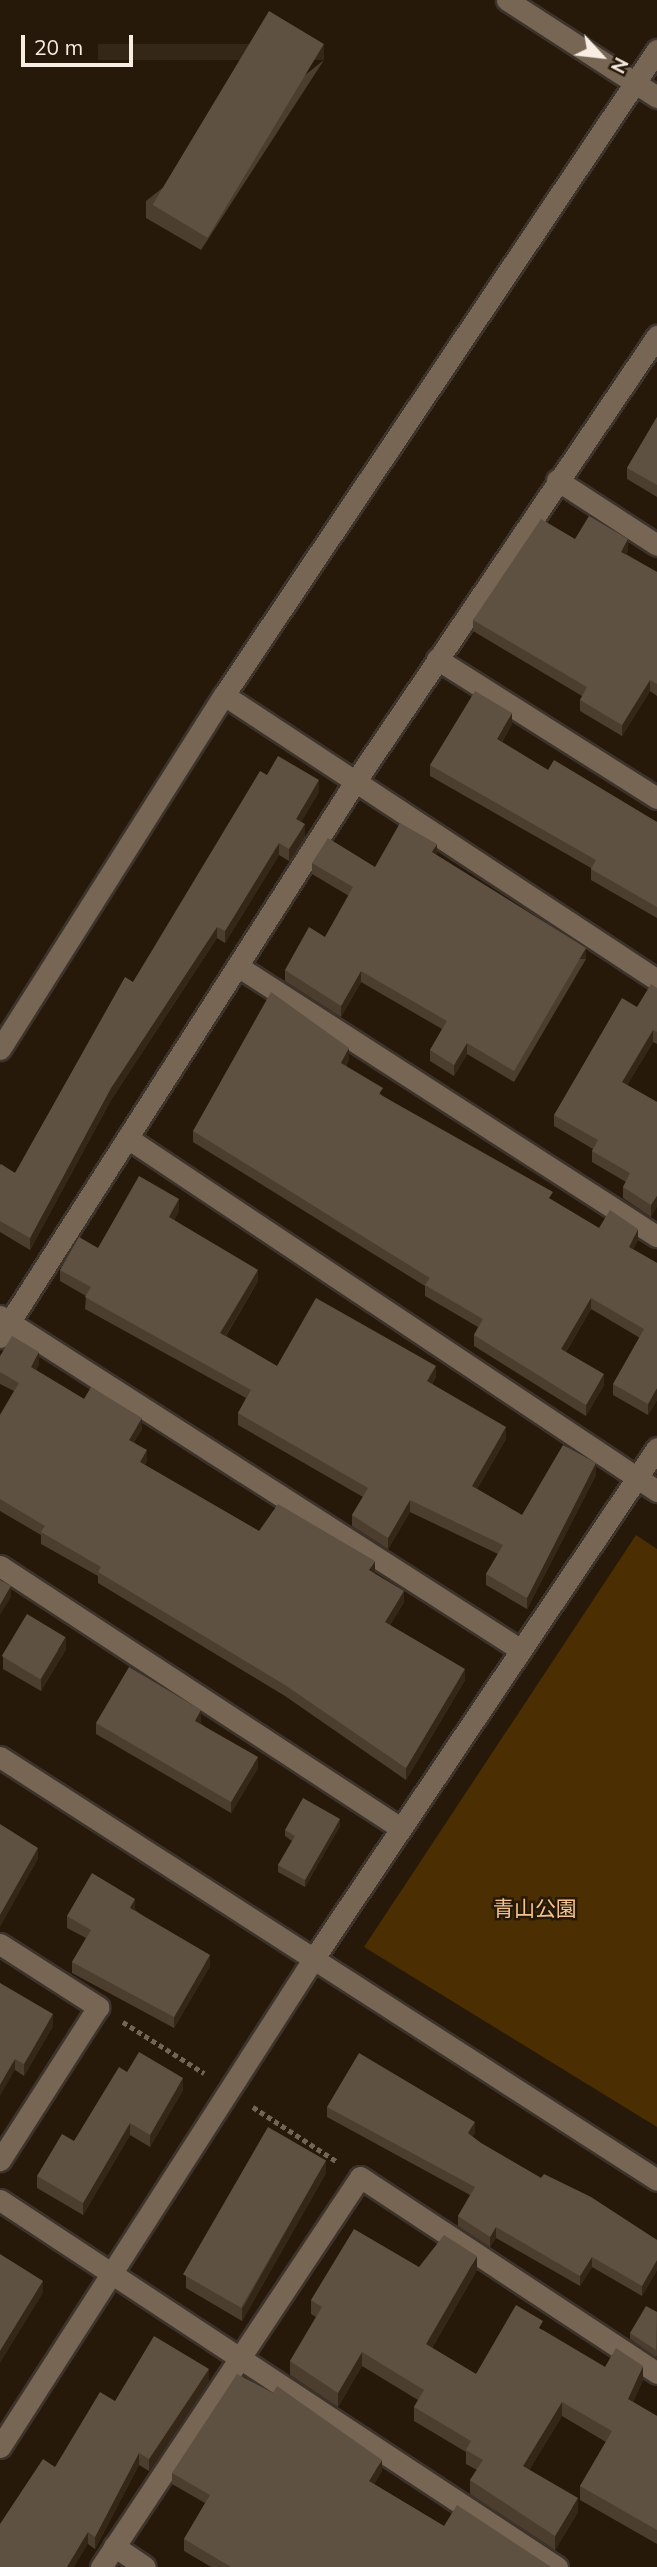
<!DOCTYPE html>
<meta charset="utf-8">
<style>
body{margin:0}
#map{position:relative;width:657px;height:2567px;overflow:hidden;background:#261909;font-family:Mulish,"Noto Sans JP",sans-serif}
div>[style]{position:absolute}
.green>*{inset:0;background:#4b2e01}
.path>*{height:4.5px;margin-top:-2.25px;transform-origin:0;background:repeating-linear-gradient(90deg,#716557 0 5px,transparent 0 8.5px)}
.roads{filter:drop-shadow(2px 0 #3d332d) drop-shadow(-2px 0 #3d332d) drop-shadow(0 2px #3d332d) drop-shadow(0 -2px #3d332d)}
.minor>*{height:21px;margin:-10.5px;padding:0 10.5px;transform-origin:10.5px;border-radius:10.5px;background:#766653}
.wall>*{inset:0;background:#4c3e2e}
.shaded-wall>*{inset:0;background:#352717;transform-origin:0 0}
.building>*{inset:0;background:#5e5141;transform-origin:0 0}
span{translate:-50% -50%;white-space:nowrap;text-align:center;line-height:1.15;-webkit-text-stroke:5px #261909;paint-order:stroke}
.park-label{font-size:21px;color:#f4c48a}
.north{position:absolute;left:566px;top:21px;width:70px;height:70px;-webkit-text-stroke:5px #261909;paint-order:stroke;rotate:117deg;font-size:19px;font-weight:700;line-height:28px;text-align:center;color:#f7ede3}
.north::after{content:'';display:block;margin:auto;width:24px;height:32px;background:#f7ede3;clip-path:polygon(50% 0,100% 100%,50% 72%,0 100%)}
.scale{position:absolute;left:21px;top:35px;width:112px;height:32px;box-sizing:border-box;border:4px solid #f7ede3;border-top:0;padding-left:9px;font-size:21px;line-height:24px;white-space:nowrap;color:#f7ede3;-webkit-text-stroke:5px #261909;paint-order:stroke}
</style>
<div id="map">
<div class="green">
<div style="clip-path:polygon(636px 1535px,657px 1549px,657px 2127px,364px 1947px)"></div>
</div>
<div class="path">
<div style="left:123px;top:2022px;width:96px;rotate:32.2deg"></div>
<div style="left:253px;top:2107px;width:99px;rotate:33deg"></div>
</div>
<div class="roads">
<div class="minor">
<div style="left:507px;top:0;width:179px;rotate:32.9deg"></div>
<div style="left:557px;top:480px;width:119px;rotate:33deg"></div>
<div style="left:437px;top:659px;width:260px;rotate:32.3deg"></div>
<div style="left:224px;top:695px;width:518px;rotate:33.35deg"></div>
<div style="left:239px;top:967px;width:497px;rotate:32.8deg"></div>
<div style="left:0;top:1049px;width:419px;rotate:-57.7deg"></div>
<div style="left:224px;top:695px;width:777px;rotate:-56.13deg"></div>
<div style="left:129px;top:1139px;width:635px;rotate:33.69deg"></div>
<div style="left:0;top:1316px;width:619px;rotate:32.66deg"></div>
<div style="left:0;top:1337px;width:659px;rotate:-57.4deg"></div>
<div style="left:355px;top:782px;width:539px;rotate:-55.9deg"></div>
<div style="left:0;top:1566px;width:479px;rotate:33.2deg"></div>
<div style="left:0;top:1757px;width:781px;rotate:32.77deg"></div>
<div style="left:0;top:1944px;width:117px;rotate:32.7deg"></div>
<div style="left:98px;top:2007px;width:182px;rotate:122.6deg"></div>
<div style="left:0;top:2200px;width:667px;rotate:33.38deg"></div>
<div style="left:0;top:2447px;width:578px;rotate:-57.3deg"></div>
<div style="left:312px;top:1961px;width:618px;rotate:-56.08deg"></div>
<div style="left:114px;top:2546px;width:37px;rotate:34deg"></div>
<div style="left:101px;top:2567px;width:468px;rotate:-56.4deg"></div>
<div style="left:360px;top:2177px;width:356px;rotate:33.4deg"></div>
</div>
</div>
<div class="wall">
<div style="clip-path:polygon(324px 60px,201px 250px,146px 218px,146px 201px)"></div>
<div style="clip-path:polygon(657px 417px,657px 497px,627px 479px,627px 468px)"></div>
<div style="clip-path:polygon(575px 539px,628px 550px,626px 554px,657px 572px,657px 696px,650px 691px,622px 736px,580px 711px,580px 700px,582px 696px,473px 631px,473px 620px)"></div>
<div style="clip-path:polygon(512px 724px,502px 742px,548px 770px,657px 822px,657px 918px,591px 880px,591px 868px,430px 776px,430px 765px)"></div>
<div style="clip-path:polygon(267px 775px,319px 792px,301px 822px,305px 836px,289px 861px,279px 855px,225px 943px,217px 938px,111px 1100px,30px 1250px,0 1232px,0 1165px,15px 1173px,133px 982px)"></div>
<div style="clip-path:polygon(436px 855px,586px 959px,514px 1082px,467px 1054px,454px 1076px,430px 1061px,430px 1050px,442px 1029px,361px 982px,341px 1017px,285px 981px,285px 970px,325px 937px,349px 896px,312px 874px,312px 863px,375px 867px)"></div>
<div style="clip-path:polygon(657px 988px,657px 1044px,653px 1042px,627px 1085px,657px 1102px,651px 1217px,623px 1198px,623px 1187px,626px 1182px,592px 1162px,592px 1151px,593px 1149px,554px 1126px,554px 1115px,637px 1007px)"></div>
<div style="clip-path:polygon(349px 1059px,346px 1066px,383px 1096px,553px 1201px,599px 1228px,638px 1240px,633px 1249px,657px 1263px,657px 1400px,648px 1415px,613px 1395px,613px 1384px,640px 1338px,591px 1309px,566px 1352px,604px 1385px,586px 1416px,474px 1346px,474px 1335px,478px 1327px,425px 1296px,425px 1286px,193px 1142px,193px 1131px)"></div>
<div style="clip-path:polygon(179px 1211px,174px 1220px,258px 1281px,226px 1336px,277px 1366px,436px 1377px,432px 1384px,506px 1439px,477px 1489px,522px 1515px,596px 1475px,527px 1609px,486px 1585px,486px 1574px,498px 1554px,410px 1512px,388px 1549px,352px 1526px,352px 1515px,363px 1497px,238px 1425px,238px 1413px,246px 1398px,85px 1309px,86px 1296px,60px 1281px,60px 1270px,98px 1248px)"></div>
<div style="clip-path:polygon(0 1356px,39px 1364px,36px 1370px,84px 1399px,142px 1429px,134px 1442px,147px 1461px,145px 1465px,259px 1531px,375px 1572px,374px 1573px,404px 1602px,390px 1625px,465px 1680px,406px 1780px,285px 1696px,98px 1583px,98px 1576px,41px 1544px,41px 1535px,0 1511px,0 1415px,14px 1391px,0 1384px)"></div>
<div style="clip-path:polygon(66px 1649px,41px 1691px,3px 1669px,3px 1657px)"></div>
<div style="clip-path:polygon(201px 1721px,200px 1723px,258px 1768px,231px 1813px,96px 1734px,96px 1723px)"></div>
<div style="clip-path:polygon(340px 1826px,305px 1887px,278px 1872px,278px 1865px,292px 1841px,285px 1836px,285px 1830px)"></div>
<div style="clip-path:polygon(135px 1910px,210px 1966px,174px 2028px,72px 1973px,72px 1962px,86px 1938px,67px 1928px,67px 1916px)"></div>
<div style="clip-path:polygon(0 1983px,53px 2026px,24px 2076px,15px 2070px)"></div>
<div style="clip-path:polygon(127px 2072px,183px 2090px,150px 2147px,130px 2135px,83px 2215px,37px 2188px,37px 2176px,74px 2141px)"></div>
<div style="clip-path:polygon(327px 2107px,475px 2133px,472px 2137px,481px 2143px,541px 2178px,657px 2240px,657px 2270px,642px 2296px,592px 2267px,580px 2286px,496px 2238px,490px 2247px,458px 2226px,458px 2216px,470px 2195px,327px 2117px)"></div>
<div style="clip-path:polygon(326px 2173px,242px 2321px,186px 2288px,186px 2276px)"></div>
<div style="clip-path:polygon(419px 2267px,477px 2270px,432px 2348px,476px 2374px,543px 2330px,605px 2367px,643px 2380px,633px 2402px,657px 2416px,657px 2544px,580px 2500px,580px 2486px,606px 2442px,562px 2416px,529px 2470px,578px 2512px,555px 2550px,470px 2494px,470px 2480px,477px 2470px,466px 2464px,466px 2452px,414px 2421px,414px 2407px,418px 2400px,362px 2366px,338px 2407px,290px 2375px,290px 2361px,316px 2317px,311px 2314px,311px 2300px)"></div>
<div style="clip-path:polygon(657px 2312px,657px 2356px,656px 2357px,630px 2339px,630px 2333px)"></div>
<div style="clip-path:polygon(209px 2381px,149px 2471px,139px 2465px,95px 2549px,88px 2544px,55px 2467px,115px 2401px)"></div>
<div style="clip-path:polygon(382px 2471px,374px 2484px,444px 2526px,551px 2567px,211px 2567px,184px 2551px,184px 2539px,205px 2503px,172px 2484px,172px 2473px)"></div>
</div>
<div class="shaded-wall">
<div style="left:324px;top:44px;width:16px;height:226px;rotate:90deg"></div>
<div style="clip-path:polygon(628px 539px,628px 550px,621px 563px,621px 552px)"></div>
<div style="clip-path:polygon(650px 680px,650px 691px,622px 736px,622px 725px)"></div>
<div style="clip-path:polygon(512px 713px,512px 724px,497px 750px,497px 739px)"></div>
<div style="clip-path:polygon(319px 780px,319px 792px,296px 831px,296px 819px)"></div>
<div style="clip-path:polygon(305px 824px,305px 836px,289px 861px,289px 849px)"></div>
<div style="clip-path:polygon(279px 843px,279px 855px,225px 943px,225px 931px)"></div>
<div style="clip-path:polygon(437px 844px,437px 855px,432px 852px)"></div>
<div style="clip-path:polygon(217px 927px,217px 938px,111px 1100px,30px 1250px,30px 1238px,111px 1088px)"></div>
<div style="left:586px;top:948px;width:11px;height:143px;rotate:90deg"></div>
<div style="clip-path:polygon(361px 971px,361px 982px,341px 1017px,341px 1006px)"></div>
<div style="clip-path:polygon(653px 1030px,653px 1042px,622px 1094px,622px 1082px)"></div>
<div style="clip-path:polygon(467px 1043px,467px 1054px,454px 1076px,454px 1065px)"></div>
<div style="clip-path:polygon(349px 1048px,349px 1059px,341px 1074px,341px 1063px)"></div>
<div style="clip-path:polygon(657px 1196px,657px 1207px,651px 1217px,651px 1205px)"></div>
<div style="clip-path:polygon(179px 1199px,179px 1211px,169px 1229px,169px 1217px)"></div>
<div style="clip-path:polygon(638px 1229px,638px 1240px,629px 1258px,629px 1247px)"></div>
<div style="clip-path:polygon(258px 1270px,258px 1281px,220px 1345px,220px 1333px)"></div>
<div style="clip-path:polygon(591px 1298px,591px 1309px,561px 1360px,561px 1349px)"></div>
<div style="clip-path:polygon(39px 1352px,39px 1364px,31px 1378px,31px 1367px)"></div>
<div style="clip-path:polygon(436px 1366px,436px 1377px,427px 1393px,427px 1381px)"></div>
<div style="clip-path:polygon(604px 1374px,604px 1385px,586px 1416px,586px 1405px)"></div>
<div style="clip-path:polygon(657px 1388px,657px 1400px,648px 1415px,648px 1404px)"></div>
<div style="clip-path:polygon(142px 1418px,142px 1429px,129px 1451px,129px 1440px)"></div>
<div style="clip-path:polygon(506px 1427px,506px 1439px,472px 1497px,472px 1486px)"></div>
<div style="clip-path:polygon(147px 1450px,147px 1461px,140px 1473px,140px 1462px)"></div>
<div style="clip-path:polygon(596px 1463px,596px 1475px,527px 1609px,527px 1598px)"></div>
<div style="clip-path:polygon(410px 1500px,410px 1512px,388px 1549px,388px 1538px)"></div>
<div style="clip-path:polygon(375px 1561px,375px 1572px,369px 1582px,369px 1570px)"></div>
<div style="clip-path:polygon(11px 1586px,11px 1597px,0 1615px,0 1605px)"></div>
<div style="clip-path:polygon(404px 1591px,404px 1602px,385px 1634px,385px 1622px)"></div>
<div style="clip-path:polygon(66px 1637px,66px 1649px,41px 1691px,41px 1679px)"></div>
<div style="clip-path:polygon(465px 1669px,465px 1680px,406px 1780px,406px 1768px)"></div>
<div style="clip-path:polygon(201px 1710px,201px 1721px,195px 1732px,195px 1721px)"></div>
<div style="clip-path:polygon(258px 1757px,258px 1768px,231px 1813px,231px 1802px)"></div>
<div style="clip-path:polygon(340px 1819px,340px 1826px,305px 1887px,305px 1880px)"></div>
<div style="clip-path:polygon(38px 1848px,38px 1859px,0 1927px,0 1915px)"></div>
<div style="clip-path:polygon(135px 1899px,135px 1910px,130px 1919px,130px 1908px)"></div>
<div style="clip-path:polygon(210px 1955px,210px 1966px,174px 2028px,174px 2017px)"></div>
<div style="clip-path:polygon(53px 2014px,53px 2026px,24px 2076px,24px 2064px)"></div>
<div style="clip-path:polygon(15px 2059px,15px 2070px,0 2096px,0 2085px)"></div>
<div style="clip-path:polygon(183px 2078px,183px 2090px,150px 2147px,150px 2135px)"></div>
<div style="clip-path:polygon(475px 2122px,475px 2133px,468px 2144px,468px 2133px)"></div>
<div style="clip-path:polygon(130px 2123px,130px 2135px,83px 2215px,83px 2203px)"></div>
<div style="clip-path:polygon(326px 2160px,326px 2173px,242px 2321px,242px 2309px)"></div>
<div style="clip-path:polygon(496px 2227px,496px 2238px,490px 2247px,490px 2237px)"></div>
<div style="clip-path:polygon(477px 2256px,477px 2270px,426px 2358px,426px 2344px)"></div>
<div style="clip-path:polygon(592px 2257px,592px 2267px,580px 2286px,580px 2276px)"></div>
<div style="clip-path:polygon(657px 2260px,657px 2270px,642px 2296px,642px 2286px)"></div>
<div style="clip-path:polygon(43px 2281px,43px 2293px,0 2363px,0 2351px)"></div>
<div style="clip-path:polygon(362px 2352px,362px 2366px,338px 2407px,338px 2393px)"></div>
<div style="clip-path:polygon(643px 2366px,643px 2380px,628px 2413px,628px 2399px)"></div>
<div style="clip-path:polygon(209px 2369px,209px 2381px,149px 2471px,149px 2459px)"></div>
<div style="clip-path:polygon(562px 2402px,562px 2416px,523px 2480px,523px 2466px)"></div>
<div style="clip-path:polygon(139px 2453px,139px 2465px,95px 2549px,95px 2537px)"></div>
<div style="clip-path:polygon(382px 2460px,382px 2471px,369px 2493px,369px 2481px)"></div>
<div style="clip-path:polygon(578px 2498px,578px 2512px,555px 2550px,555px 2536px)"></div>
<div style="clip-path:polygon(88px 2532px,88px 2544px,74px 2567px,67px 2567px)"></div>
</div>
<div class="building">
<div style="left:269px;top:11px;width:64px;height:226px;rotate:31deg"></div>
<div style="clip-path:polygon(657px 417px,657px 485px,627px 468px)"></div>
<div style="clip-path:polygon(589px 516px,628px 539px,621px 552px,657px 572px,657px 684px,650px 680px,622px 725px,580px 700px,587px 687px,473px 620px,541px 519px,575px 539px)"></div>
<div style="clip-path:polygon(475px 691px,512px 713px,497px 739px,548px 770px,554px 760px,657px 822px,657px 907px,591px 869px,596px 860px,430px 765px)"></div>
<div style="clip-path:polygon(278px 756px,319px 780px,296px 819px,305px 824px,289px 849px,279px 843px,225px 931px,217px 927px,111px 1088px,30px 1238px,0 1221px,0 1165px,1px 1164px,15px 1173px,125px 977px,133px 982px,260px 771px,267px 775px)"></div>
<div style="clip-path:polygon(400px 823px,437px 844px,432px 852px,586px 948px,514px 1071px,467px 1043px,454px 1065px,430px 1050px,447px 1021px,361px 971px,341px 1006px,285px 970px,309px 927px,325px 937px,353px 887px,312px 863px,328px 838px,375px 867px)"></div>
<div style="clip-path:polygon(651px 984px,657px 988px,657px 1032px,653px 1030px,622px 1082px,657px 1102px,657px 1196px,651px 1205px,623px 1187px,630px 1173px,592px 1151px,598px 1140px,554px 1115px,622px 998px,637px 1007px)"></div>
<div style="clip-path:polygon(271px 992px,349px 1048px,341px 1063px,383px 1088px,379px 1094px,553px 1192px,549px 1198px,599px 1228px,610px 1210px,638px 1229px,629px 1247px,657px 1263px,657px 1388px,648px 1404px,613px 1384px,644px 1329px,591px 1298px,561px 1349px,604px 1374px,586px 1405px,474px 1335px,483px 1319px,425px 1285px,430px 1278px,193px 1131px)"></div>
<div style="clip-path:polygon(139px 1176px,179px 1199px,169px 1217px,258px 1270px,220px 1333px,277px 1366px,316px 1298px,436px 1366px,427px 1381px,506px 1427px,472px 1486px,522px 1515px,563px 1445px,596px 1463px,527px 1598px,486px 1574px,503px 1545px,410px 1500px,388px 1538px,352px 1515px,368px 1488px,238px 1413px,251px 1390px,85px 1297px,91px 1287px,60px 1270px,79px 1237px,98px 1248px)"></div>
<div style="clip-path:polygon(12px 1336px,39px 1352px,31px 1367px,84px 1399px,91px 1387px,142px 1418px,129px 1440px,147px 1450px,140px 1462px,259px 1531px,278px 1504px,375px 1561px,369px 1570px,404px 1591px,385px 1622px,465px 1669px,406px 1768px,285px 1685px,98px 1572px,101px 1567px,41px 1532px,45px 1526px,0 1499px,0 1415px,19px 1383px,0 1372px,0 1356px)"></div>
<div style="clip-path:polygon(0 1580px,11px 1586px,0 1605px)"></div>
<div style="left:27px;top:1614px;width:45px;height:49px;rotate:31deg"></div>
<div style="clip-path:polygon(129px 1667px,201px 1710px,195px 1721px,258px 1757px,231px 1802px,96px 1723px)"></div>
<div style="clip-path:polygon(303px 1798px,340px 1819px,305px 1880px,278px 1865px,295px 1836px,285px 1830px)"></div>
<div style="clip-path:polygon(0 1824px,38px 1848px,0 1915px)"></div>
<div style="clip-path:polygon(92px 1873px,135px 1899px,130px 1908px,210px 1955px,174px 2017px,72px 1962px,91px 1930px,67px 1916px)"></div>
<div style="clip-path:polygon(0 1983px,53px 2014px,24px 2064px,15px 2059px,0 2085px)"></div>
<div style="clip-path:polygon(139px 2052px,183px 2078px,150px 2135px,130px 2123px,83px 2203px,37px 2176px,62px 2134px,74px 2141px,119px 2067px,127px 2072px)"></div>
<div style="clip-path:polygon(359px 2053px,475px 2122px,468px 2133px,481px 2143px,541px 2178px,544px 2174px,591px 2197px,657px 2240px,657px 2260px,642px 2286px,592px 2257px,580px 2276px,496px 2227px,490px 2237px,458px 2216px,475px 2187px,327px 2107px)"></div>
<div style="left:268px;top:2127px;width:67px;height:170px;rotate:30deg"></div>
<div style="clip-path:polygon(354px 2229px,419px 2267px,444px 2235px,477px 2256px,426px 2344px,476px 2374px,516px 2305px,543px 2321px,539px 2328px,605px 2367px,616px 2348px,643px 2366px,628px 2399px,657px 2416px,657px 2530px,580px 2486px,612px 2431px,562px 2402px,523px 2466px,578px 2498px,555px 2536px,470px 2480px,483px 2460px,466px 2450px,471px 2441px,414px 2407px,424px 2390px,362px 2352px,338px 2393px,290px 2361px,322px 2307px,311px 2300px)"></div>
<div style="clip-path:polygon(0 2254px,43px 2281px,0 2351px)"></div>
<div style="clip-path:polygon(646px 2306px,657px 2312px,656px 2350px,630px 2333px)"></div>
<div style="clip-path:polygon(154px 2336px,209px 2369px,149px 2459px,139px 2453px,95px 2537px,88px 2532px,67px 2567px,0 2567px,0 2524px,43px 2459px,55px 2467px,100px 2392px,115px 2401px)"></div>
<div style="clip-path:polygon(237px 2374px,273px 2393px,277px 2386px,382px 2460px,369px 2481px,444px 2526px,457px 2505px,551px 2567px,231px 2567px,184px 2539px,210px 2495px,172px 2473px)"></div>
</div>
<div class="park-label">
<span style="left:535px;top:1908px">青山公園</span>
</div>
<div class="north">N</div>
<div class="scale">20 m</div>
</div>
